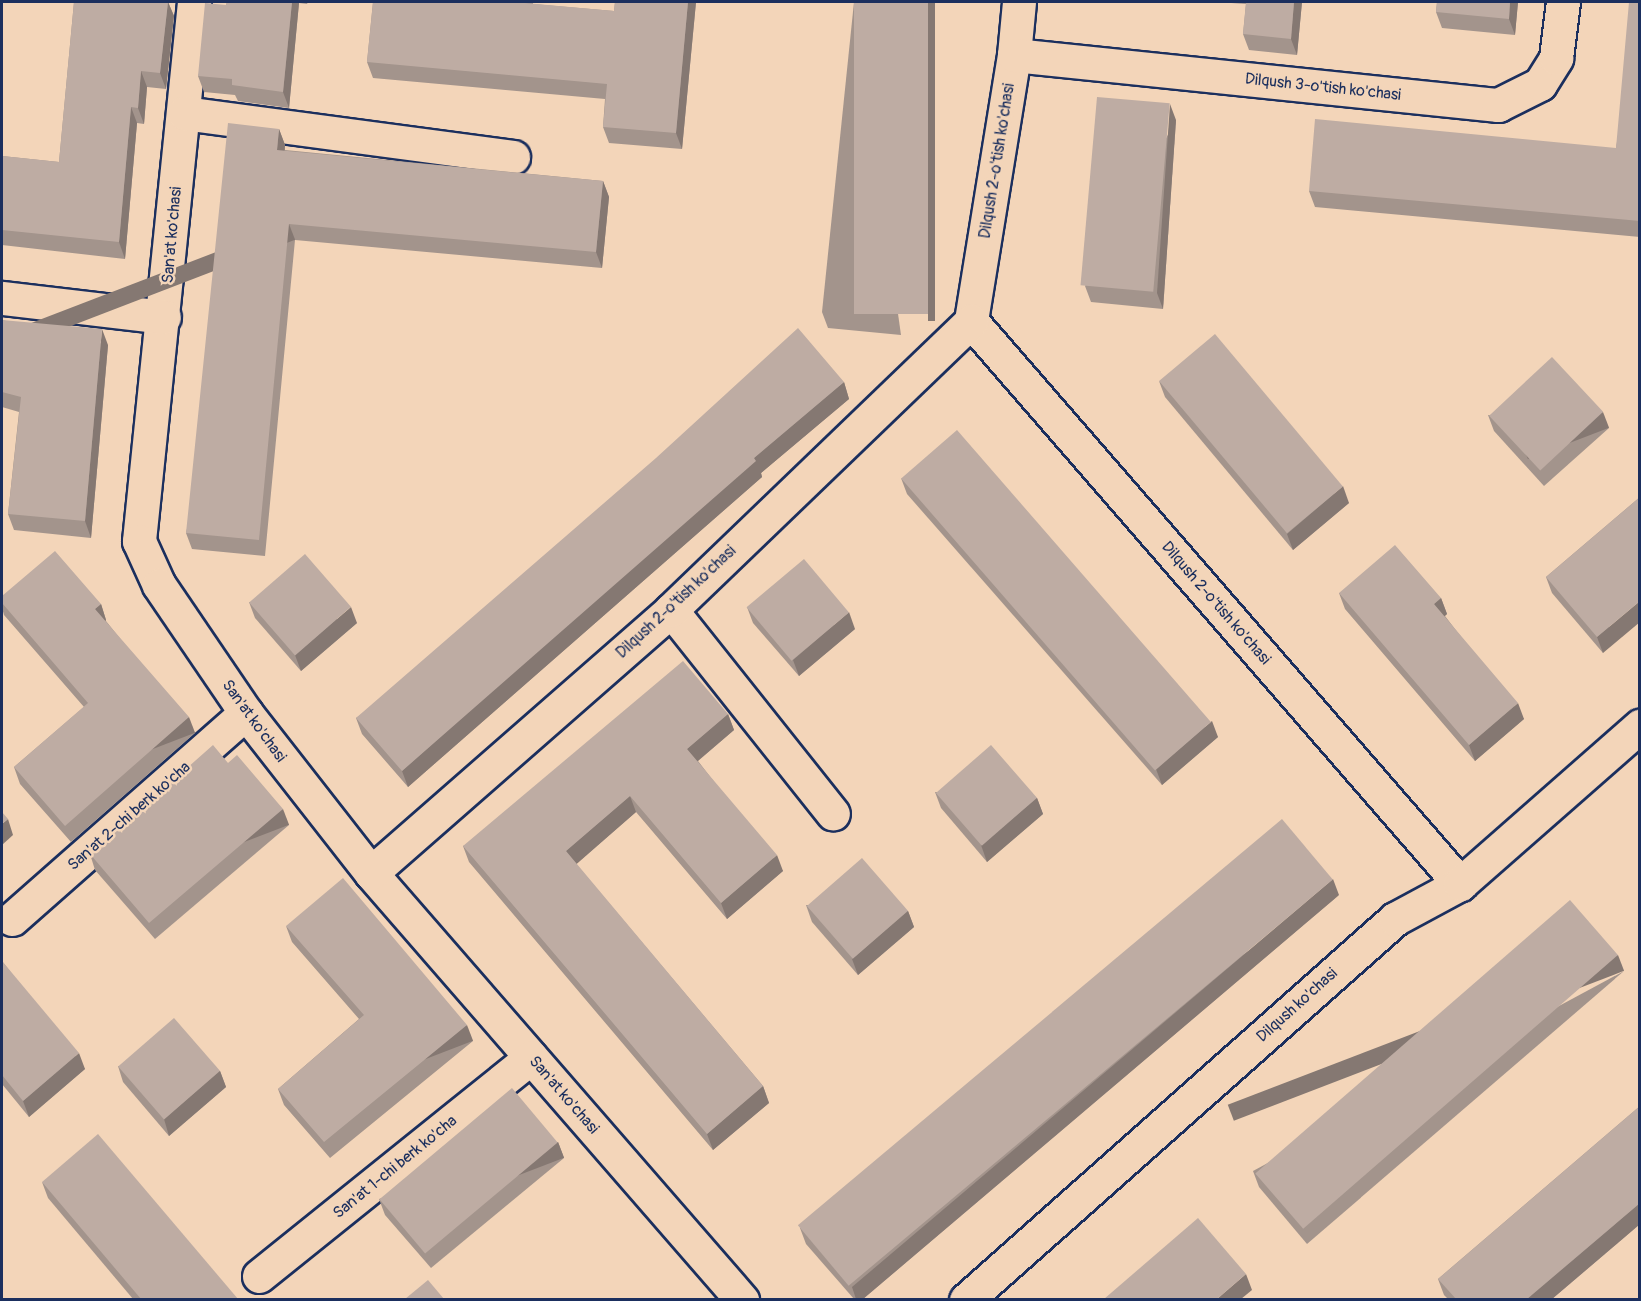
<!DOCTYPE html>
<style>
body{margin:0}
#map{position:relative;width:1641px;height:1301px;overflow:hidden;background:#f3d5b9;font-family:Pangolin,sans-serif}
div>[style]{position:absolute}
.roads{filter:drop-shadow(2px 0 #1b2f5e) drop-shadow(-2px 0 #1b2f5e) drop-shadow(0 2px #1b2f5e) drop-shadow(0 -2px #1b2f5e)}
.minor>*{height:33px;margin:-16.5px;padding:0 16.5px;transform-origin:16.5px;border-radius:16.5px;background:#f3d5b9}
.wall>*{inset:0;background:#a3948c}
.shaded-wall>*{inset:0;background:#857872;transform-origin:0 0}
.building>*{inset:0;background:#beaca3;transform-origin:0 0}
span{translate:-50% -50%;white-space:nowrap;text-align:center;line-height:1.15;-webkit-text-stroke:5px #f3d5b9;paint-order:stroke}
.street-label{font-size:16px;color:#1b2f5e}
.frame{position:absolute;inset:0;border:3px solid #1b2f5e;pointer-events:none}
</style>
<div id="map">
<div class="roads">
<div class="minor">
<div style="left:194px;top:2px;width:542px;rotate:95.83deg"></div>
<div style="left:139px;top:541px;width:48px;rotate:65.6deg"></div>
<div style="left:159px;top:585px;width:155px;rotate:55.8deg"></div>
<div style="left:246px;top:713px;width:203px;rotate:52deg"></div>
<div style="left:371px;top:873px;width:566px;rotate:49.01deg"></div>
<div style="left:1019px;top:2px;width:53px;rotate:95.4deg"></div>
<div style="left:1014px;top:55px;width:269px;rotate:99.2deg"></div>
<div style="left:971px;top:321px;width:746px;rotate:49.02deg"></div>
<div style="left:1014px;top:55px;width:487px;rotate:5.9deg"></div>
<div style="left:1498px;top:105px;width:47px;rotate:-26.6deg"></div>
<div style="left:1540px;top:84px;width:31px;rotate:-58deg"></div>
<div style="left:1556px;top:58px;width:56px;rotate:-82.9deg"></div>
<div style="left:184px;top:113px;width:332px;rotate:7.6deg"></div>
<div style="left:2px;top:298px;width:163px;rotate:6.7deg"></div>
<div style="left:671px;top:610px;width:260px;rotate:51.5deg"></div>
<div style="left:371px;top:873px;width:399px;rotate:-41.2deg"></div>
<div style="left:671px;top:610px;width:417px;rotate:-43.9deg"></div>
<div style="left:12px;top:919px;width:312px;rotate:-41.4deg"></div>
<div style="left:259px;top:1276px;width:349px;rotate:-38.8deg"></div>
<div style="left:966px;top:1300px;width:574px;rotate:-41.61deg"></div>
<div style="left:1395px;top:919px;width:74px;rotate:-28.3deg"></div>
<div style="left:1460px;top:884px;width:240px;rotate:-41.3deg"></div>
</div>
</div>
<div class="wall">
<div style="clip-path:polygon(74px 2px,168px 2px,174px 16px,166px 89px,147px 87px,144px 124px,137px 123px,125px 259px,2px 245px,2px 156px,59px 162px)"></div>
<div style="clip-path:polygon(227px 2px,308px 2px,307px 4px,299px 3px,289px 108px,238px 101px,235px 95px,204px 92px,198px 76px,226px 5px)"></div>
<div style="clip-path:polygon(373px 2px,533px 2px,533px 4px,614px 11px,615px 2px,696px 2px,682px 149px,609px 143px,603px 127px,605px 99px,373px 78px,367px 62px)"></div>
<div style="clip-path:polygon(854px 2px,901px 335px,828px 328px,822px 312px)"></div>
<div style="clip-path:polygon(1216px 2px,1302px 2px,1297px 55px,1249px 50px,1243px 34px,1246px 4px)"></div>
<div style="clip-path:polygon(1437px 2px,1518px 2px,1515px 35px,1442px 28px,1436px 12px)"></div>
<div style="clip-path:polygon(1640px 2px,1640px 237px,1315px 207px,1309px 191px,1616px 148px)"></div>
<div style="clip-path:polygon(1176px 120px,1163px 309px,1091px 302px,1085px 286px)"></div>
<div style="clip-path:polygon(279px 129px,285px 145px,285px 150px,603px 181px,609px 197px,602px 268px,295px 240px,265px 556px,192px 549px,186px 533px)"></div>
<div style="clip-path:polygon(2px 320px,108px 345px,91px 538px,14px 530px,8px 514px,19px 412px,2px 407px)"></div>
<div style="clip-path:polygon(1159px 381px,1349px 503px,1293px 550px,1165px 397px)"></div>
<div style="clip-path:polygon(844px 382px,849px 399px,761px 473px,762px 477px,408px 787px,362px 734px,356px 718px)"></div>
<div style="clip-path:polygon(1488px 415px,1609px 428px,1544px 486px,1494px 431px)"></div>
<div style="clip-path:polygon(901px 478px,1218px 737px,1162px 785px,907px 494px)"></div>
<div style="clip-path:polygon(1640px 497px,1603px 653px,1552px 593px,1546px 577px)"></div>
<div style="clip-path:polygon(1339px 593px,1441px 598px,1447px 614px,1445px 616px,1524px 719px,1475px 761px,1345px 609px)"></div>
<div style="clip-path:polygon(2px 596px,101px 604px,106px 620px,106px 621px,195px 733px,71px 842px,20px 784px,14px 767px,84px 707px,4px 615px,2px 608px)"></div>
<div style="clip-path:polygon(249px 602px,357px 623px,301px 671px,255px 618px)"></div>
<div style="clip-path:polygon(747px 607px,855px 629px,799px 676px,753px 623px)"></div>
<div style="clip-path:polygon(728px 714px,734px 730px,698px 761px,783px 871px,727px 919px,636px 812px,576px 864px,763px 1086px,769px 1103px,713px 1150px,469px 862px,463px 846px)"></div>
<div style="clip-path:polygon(228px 763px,289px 825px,155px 939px,95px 870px,90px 854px)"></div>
<div style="clip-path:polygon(935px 792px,1037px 798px,1043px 814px,987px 862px,941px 808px)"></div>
<div style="clip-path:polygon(1339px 895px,863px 1299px,854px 1299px,806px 1244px,800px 1228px)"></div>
<div style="clip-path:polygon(806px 905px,908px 911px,914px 927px,858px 975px,812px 922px)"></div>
<div style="clip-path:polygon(286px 926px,473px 1041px,330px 1158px,284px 1105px,278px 1089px,359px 1019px,292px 942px)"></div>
<div style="clip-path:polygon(2px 961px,85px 1069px,29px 1117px,2px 1084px)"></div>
<div style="clip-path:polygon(1624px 971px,1307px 1244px,1259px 1187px,1253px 1171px)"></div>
<div style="clip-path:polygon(118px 1066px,220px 1071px,226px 1087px,169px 1136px,123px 1082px)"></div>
<div style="clip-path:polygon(1640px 1106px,1640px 1224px,1552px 1299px,1448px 1299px,1444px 1295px,1438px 1279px)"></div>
<div style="clip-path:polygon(558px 1142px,564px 1158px,431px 1268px,385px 1215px,379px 1199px)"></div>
<div style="clip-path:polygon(42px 1182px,238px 1299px,133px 1299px,48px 1198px)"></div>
</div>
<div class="shaded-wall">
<div style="clip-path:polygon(168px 2px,174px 16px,166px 89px,160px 73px)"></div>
<div style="clip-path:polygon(292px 2px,298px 2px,299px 3px,289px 108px,283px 92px)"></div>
<div style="clip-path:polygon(688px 2px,696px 2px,682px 149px,676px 133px)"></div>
<div style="left:928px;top:2px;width:7px;height:319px"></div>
<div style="clip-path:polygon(1294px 2px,1302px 2px,1297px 55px,1291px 39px)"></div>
<div style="clip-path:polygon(1510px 2px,1518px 2px,1515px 35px,1509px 19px)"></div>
<div style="clip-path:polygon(141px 71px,147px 87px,144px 124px,138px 108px)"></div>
<div style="clip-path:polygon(1170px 104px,1176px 120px,1163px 309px,1157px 293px)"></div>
<div style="clip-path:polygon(131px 107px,137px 123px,125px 259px,119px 242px)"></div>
<div style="clip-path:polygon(279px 129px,285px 145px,283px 166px,277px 150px)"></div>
<div style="clip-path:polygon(603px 181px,609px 197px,602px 268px,596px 252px)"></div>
<div style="left:289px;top:224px;width:17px;height:317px;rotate:69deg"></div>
<div style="clip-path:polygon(102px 329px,108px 345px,91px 538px,85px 521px)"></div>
<div style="clip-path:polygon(844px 382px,849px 399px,761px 473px,762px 477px,408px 787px,402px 771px,754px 458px)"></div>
<div style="left:1603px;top:412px;width:17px;height:87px;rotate:69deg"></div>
<div style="clip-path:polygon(1343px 486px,1349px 503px,1293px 550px,1287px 534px)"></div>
<div style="clip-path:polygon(1441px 598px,1447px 614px,1440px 620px,1434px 604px)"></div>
<div style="clip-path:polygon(1640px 601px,1640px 622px,1603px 653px,1597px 637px)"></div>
<div style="clip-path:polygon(101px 604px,106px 620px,101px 625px,95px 609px)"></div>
<div style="clip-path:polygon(351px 607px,357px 623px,301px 671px,295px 655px)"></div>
<div style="clip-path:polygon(849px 612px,855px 629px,799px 676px,793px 660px)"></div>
<div style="clip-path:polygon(1518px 703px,1524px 719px,1475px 761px,1469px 745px)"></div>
<div style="clip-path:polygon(728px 714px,734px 730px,693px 765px,687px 749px)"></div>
<div style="left:189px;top:717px;width:17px;height:165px;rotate:69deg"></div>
<div style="clip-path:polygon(1212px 721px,1218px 737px,1162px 785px,1156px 769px)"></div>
<div style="clip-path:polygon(630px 796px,636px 812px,572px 868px,566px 851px)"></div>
<div style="clip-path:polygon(1037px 798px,1043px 814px,987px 862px,981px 845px)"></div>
<div style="left:283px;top:809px;width:17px;height:176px;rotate:69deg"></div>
<div style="clip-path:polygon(8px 819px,13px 835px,2px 845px,2px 824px)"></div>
<div style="clip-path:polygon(777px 855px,783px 871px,727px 919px,721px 903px)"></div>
<div style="clip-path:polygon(1333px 879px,1339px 895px,863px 1299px,856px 1299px,852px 1287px)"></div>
<div style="clip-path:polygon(908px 911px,914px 927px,858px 975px,852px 959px)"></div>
<div style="left:1618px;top:955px;width:17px;height:418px;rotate:69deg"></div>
<div style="left:467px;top:1025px;width:17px;height:185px;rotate:69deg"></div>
<div style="clip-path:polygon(79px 1053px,85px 1069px,29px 1117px,23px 1101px)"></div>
<div style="clip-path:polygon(220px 1071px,226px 1087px,169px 1136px,164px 1119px)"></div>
<div style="clip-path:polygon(763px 1086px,769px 1103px,713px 1150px,707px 1134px)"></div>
<div style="left:558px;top:1142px;width:17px;height:173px;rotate:69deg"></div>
<div style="clip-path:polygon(1640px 1203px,1640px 1224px,1552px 1299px,1527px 1299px)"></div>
<div style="clip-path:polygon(1246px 1274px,1252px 1290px,1241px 1299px,1217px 1299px)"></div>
</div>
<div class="building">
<div style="clip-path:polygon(74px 2px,168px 2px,160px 73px,141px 71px,138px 108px,131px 107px,119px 242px,2px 230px,2px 156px,59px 162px)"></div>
<div style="clip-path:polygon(227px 2px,292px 2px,283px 92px,232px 85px,232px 79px,198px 76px,205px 3px,226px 5px)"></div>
<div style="clip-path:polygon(373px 2px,526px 2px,525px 3px,614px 11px,615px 2px,688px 2px,676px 133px,603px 127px,607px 84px,367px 62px)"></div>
<div style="left:854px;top:2px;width:74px;height:312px"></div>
<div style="clip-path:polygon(1246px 2px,1294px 2px,1291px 39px,1243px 34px)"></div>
<div style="clip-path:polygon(1437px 2px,1510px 2px,1509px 19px,1436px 12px)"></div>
<div style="clip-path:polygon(1629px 2px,1640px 2px,1640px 221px,1309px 191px,1315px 119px,1616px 148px)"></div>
<div style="left:1097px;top:97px;width:73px;height:189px;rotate:5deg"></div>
<div style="clip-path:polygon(228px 123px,279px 129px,277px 150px,603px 181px,596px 252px,289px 224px,259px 540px,186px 533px)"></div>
<div style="clip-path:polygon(2px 320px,102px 329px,85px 521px,8px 514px,21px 397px,2px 392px)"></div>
<div style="clip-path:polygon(798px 328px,844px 382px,754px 458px,756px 461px,402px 771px,356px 718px,656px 458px)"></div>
<div style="left:1215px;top:334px;width:199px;height:73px;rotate:50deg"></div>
<div style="left:1552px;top:357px;width:75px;height:86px;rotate:47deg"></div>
<div style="left:957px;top:430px;width:387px;height:74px;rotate:49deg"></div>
<div style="clip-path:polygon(1640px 497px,1640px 601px,1597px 637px,1546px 577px)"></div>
<div style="clip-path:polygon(1395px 545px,1441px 598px,1434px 604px,1518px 703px,1469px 745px,1339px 593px)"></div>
<div style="clip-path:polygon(55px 551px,101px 604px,95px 609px,189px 717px,65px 826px,14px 767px,88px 703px,2px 603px,2px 596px)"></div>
<div style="left:305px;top:554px;width:70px;height:74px;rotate:49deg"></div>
<div style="left:804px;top:559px;width:70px;height:75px;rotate:50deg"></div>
<div style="clip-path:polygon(683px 661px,728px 714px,687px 749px,777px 855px,721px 903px,630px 796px,566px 851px,763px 1086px,707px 1134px,463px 846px)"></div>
<div style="clip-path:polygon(213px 745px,228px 763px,237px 755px,283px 809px,149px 923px,90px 854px)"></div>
<div style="left:991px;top:745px;width:70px;height:73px;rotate:49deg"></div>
<div style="clip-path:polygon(2px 812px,8px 819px,2px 824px)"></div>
<div style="left:1282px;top:819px;width:79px;height:632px;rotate:50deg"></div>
<div style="left:862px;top:858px;width:70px;height:73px;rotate:49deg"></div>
<div style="clip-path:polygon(343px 878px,467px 1025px,324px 1142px,278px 1089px,364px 1015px,286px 926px)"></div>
<div style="left:1570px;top:900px;width:73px;height:417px;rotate:49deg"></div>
<div style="clip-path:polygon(2px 961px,79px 1053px,23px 1101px,2px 1075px)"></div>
<div style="left:174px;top:1018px;width:70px;height:74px;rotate:49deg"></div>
<div style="left:512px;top:1088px;width:71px;height:173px;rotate:50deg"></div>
<div style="clip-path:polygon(1640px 1106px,1640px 1203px,1527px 1299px,1456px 1299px,1438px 1279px)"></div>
<div style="clip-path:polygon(98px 1134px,238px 1299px,141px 1299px,42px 1182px)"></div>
<div style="clip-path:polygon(1198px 1218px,1246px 1274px,1217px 1299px,1104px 1299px)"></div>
<div style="clip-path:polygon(428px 1280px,444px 1299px,405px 1299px)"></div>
</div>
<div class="street-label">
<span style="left:1323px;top:87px;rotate:6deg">Dilqush 3-o'tish ko'chasi</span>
<span style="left:997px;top:161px;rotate:-81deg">Dilqush 2-o'tish ko'chasi</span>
<span style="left:172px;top:235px;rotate:-85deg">San'at ko'chasi</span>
<span style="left:676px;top:602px;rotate:-43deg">Dilqush 2-o'tish ko'chasi</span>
<span style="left:1216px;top:603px;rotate:49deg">Dilqush 2-o'tish ko'chasi</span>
<span style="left:254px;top:721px;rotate:54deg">San'at ko'chasi</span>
<span style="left:129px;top:816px;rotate:-41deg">San'at 2-chi berk ko'cha</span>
<span style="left:1297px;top:1005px;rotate:-42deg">Dilqush ko'chasi</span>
<span style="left:564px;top:1095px;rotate:49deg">San'at ko'chasi</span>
<span style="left:395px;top:1167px;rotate:-39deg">San'at 1-chi berk ko'cha</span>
</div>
<div class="frame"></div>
</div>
